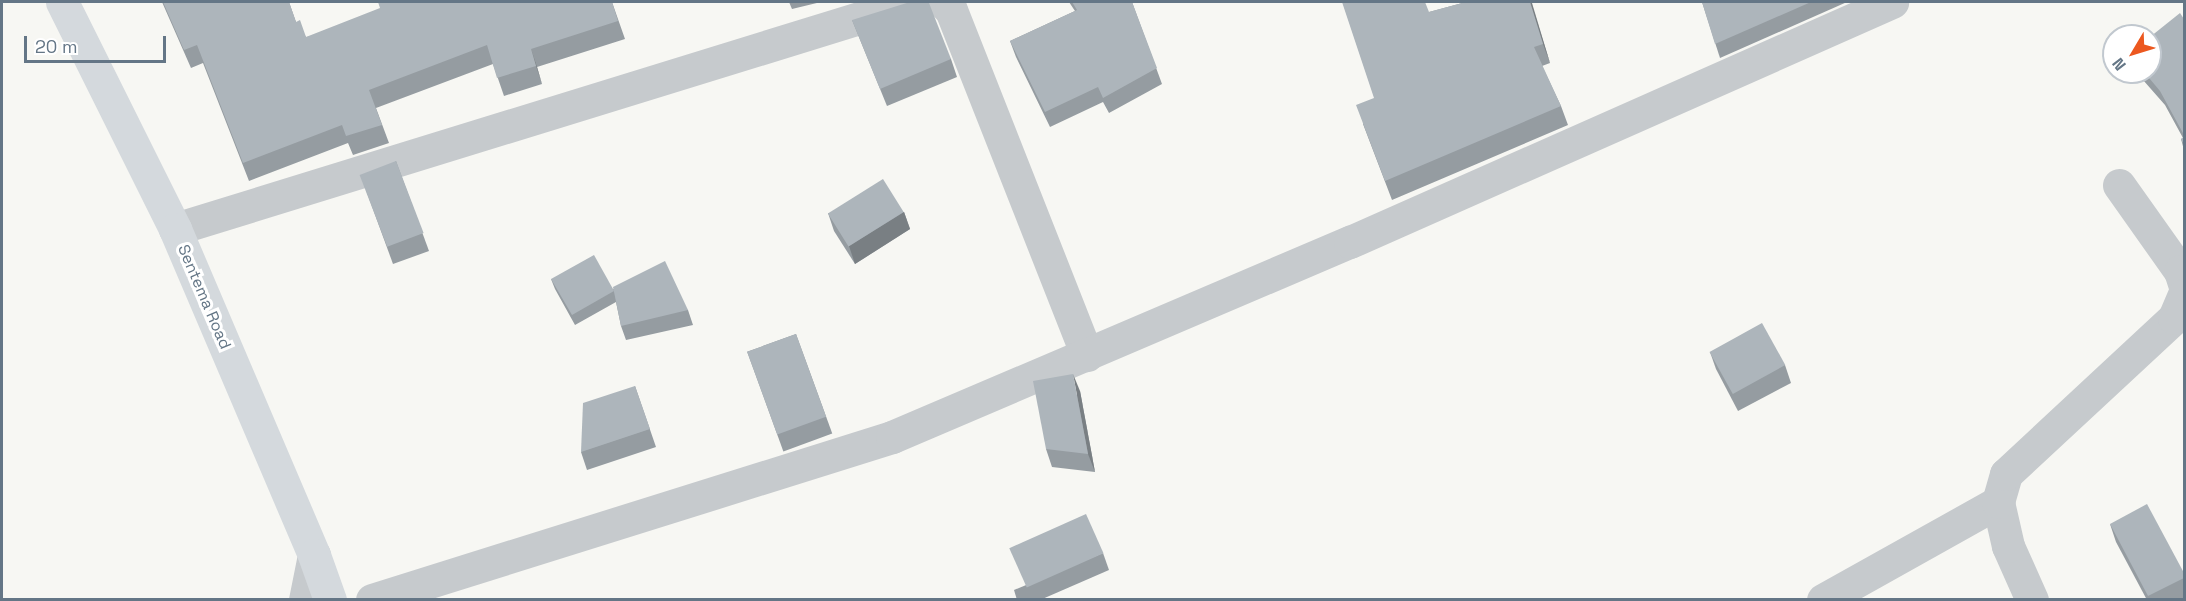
<!DOCTYPE html>
<style>
body{margin:0}
#map{position:relative;width:2186px;height:601px;overflow:hidden;background:#f7f7f3;font-family:"Space Grotesk",sans-serif}
div>[style]{position:absolute}
.minor>*{height:33px;margin:-16.5px;padding:0 16.5px;transform-origin:16.5px;border-radius:16.5px;background:#c6cacd}
.secondary>*{height:33px;margin:-16.5px;padding:0 16.5px;transform-origin:16.5px;border-radius:16.5px;background:#d4d9dd}
.wall>*{inset:0;background:#959ca1;transform-origin:0 0}
.shaded-wall>*{inset:0;background:#797f83}
.building>*{inset:0;background:#adb5bb;transform-origin:0 0}
span{translate:-50% -50%;white-space:nowrap;text-align:center;line-height:1.15;-webkit-text-stroke:6px #fff;paint-order:stroke}
.street-label{font-size:16px;color:#647686}
.frame{position:absolute;inset:0;border:3px solid #647686;pointer-events:none}
.north{position:absolute;left:2102px;top:24px;width:60px;height:60px;box-sizing:border-box;background:#fff;border:2px solid #c1c8cf;border-radius:50%;rotate:232deg;font-size:16px;font-weight:700;line-height:24px;text-align:center;color:#647686}
.north::after{content:'';display:block;margin:auto;width:21px;height:27px;background:#ec581f;clip-path:polygon(50% 0,100% 100%,50% 72%,0 100%)}
.scale{position:absolute;left:24px;top:36px;width:142px;height:27px;box-sizing:border-box;border:3px solid #647686;border-top:0;padding-left:8px;font-size:18px;line-height:21px;white-space:nowrap;color:#647686;-webkit-text-stroke:4px #fff;paint-order:stroke}
</style>
<div id="map">
<div class="minor">
<div style="left:943px;top:2px;width:11px;rotate:45deg"></div>
<div style="left:951px;top:10px;width:371px;rotate:68.5deg"></div>
<div style="left:2119px;top:185px;width:105px;rotate:54.7deg"></div>
<div style="left:2180px;top:271px;width:13px;rotate:72deg"></div>
<div style="left:175px;top:229px;width:770px;rotate:-17.14deg"></div>
<div style="left:305px;top:600px;width:46px;rotate:-78.7deg"></div>
<div style="left:372px;top:600px;width:545px;rotate:-17.4deg"></div>
<div style="left:892px;top:437px;width:498px;rotate:-23.1deg"></div>
<div style="left:1350px;top:242px;width:593px;rotate:-23.88deg"></div>
<div style="left:1823px;top:600px;width:201px;rotate:-29.2deg"></div>
<div style="left:2032px;top:600px;width:59px;rotate:-114deg"></div>
<div style="left:2008px;top:546px;width:45px;rotate:-102.8deg"></div>
<div style="left:1998px;top:502px;width:29px;rotate:-74deg"></div>
<div style="left:2006px;top:474px;width:229px;rotate:-42.9deg"></div>
<div style="left:2174px;top:318px;width:25px;rotate:-67deg"></div>
</div>
<div class="secondary">
<div style="left:62px;top:2px;width:254px;rotate:63.5deg"></div>
<div style="left:175px;top:229px;width:354px;rotate:66.9deg"></div>
<div style="left:314px;top:555px;width:48px;rotate:70.4deg"></div>
</div>
<div class="wall">
<div style="clip-path:polygon(162px 2px,289px 2px,296px 22px,306px 37px,612px 2px,625px 39px,537px 67px,542px 84px,504px 96px,493px 64px,376px 108px,389px 143px,353px 155px,348px 143px,249px 181px,203px 63px,191px 68px)"></div>
<div style="clip-path:polygon(789px 2px,821px 2px,792px 9px)"></div>
<div style="clip-path:polygon(1069px 2px,1132px 2px,1162px 84px,1109px 113px,1103px 102px,1050px 127px,1016px 57px,1010px 41px,1075px 11px)"></div>
<div style="clip-path:polygon(1466px 2px,1531px 2px,1550px 63px,1542px 66px,1561px 106px,1568px 125px,1392px 200px,1363px 124px,1429px 12px)"></div>
<div style="clip-path:polygon(1702px 2px,1847px 2px,1720px 58px)"></div>
<div style="clip-path:polygon(2184px 19px,2184px 150px,2181px 139px,2183px 138px,2165px 105px,2136px 72px,2150px 72px)"></div>
<div style="clip-path:polygon(852px 20px,951px 59px,957px 77px,887px 106px)"></div>
<div style="clip-path:polygon(396px 161px,429px 251px,393px 264px,366px 190px)"></div>
<div style="clip-path:polygon(904px 212px,910px 229px,855px 264px,834px 231px,828px 213px)"></div>
<div style="clip-path:polygon(551px 279px,613px 289px,688px 310px,693px 325px,626px 340px,621px 326px,616px 302px,575px 325px,555px 289px)"></div>
<div style="left:796px;top:334px;width:106px;height:52px;rotate:70deg"></div>
<div style="clip-path:polygon(1710px 352px,1785px 365px,1791px 383px,1738px 411px,1716px 369px)"></div>
<div style="clip-path:polygon(635px 386px,656px 447px,587px 470px,581px 452px)"></div>
<div style="clip-path:polygon(1080px 391px,1095px 472px,1052px 467px,1046px 449px)"></div>
<div style="clip-path:polygon(2110px 524px,2184px 573px,2184px 599px,2183px 600px,2147px 600px,2116px 542px)"></div>
<div style="clip-path:polygon(1103px 553px,1109px 570px,1040px 600px,1017px 600px,1014px 590px)"></div>
</div>
<div class="shaded-wall">
<div style="clip-path:polygon(1530px 2px,1531px 2px,1532px 3px,1550px 63px,1543px 44px)"></div>
<div style="clip-path:polygon(531px 49px,537px 67px,542px 84px,536px 66px)"></div>
<div style="clip-path:polygon(904px 212px,910px 229px,855px 264px,849px 246px)"></div>
<div style="clip-path:polygon(1073px 374px,1080px 391px,1095px 472px,1088px 454px)"></div>
</div>
<div class="building">
<div style="clip-path:polygon(163px 2px,289px 2px,296px 22px,300px 20px,306px 37px,380px 8px,378px 2px,612px 2px,618px 21px,531px 49px,536px 66px,497px 78px,487px 45px,369px 90px,382px 125px,346px 136px,342px 125px,243px 163px,197px 45px,184px 50px)"></div>
<div style="clip-path:polygon(910px 2px,927px 2px,929px 3px,951px 59px,880px 89px,852px 20px)"></div>
<div style="clip-path:polygon(1072px 2px,1132px 2px,1157px 68px,1103px 98px,1098px 87px,1045px 112px,1010px 41px,1077px 10px)"></div>
<div style="clip-path:polygon(1342px 2px,1425px 2px,1429px 12px,1466px 2px,1530px 2px,1543px 44px,1534px 47px,1561px 106px,1385px 181px,1356px 105px,1374px 98px)"></div>
<div style="clip-path:polygon(1702px 2px,1811px 2px,1715px 44px)"></div>
<div style="clip-path:polygon(2180px 13px,2184px 19px,2184px 135px,2160px 91px,2144px 72px,2150px 72px,2150px 37px)"></div>
<div style="clip-path:polygon(2184px 137px,2184px 145px,2181px 139px)"></div>
<div style="left:396px;top:161px;width:77px;height:39px;rotate:69deg"></div>
<div style="left:883px;top:179px;width:39px;height:65px;rotate:58deg"></div>
<div style="clip-path:polygon(594px 255px,613px 289px,614px 291px,572px 315px,551px 279px)"></div>
<div style="clip-path:polygon(665px 261px,688px 310px,621px 326px,613px 287px)"></div>
<div style="left:1762px;top:323px;width:48px;height:60px;rotate:61deg"></div>
<div style="left:796px;top:334px;width:88px;height:52px;rotate:70deg"></div>
<div style="clip-path:polygon(1073px 374px,1088px 454px,1046px 449px,1033px 381px)"></div>
<div style="clip-path:polygon(635px 386px,650px 429px,581px 452px,583px 403px)"></div>
<div style="clip-path:polygon(2147px 504px,2184px 573px,2184px 578px,2148px 596px,2110px 524px)"></div>
<div style="left:1086px;top:514px;width:43px;height:84px;rotate:66deg"></div>
</div>
<div class="street-label">
<span style="left:204px;top:297px;rotate:67deg">Sentema Road</span>
</div>
<div class="frame"></div>
<div class="north">N</div>
<div class="scale">20 m</div>
</div>
